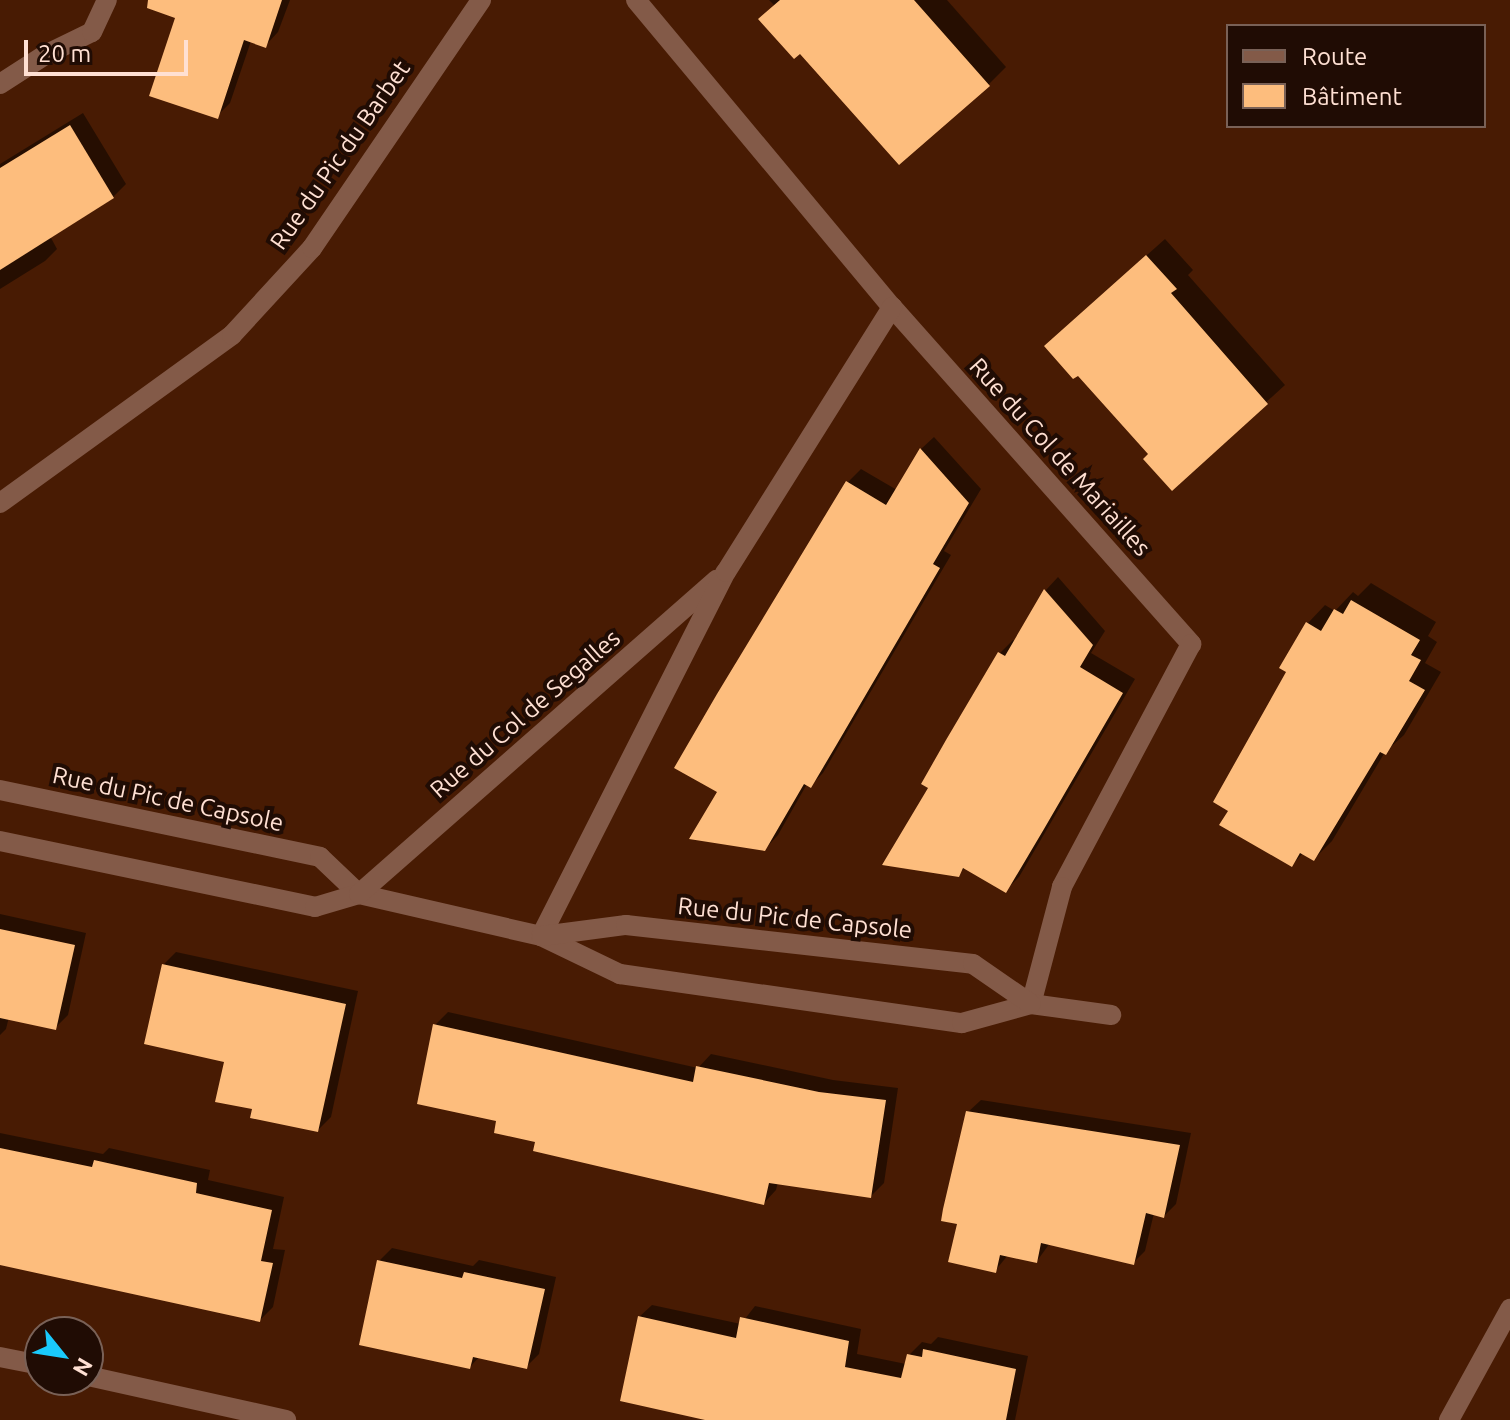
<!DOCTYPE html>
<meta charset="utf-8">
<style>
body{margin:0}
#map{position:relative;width:1510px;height:1420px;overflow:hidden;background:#481b03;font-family:Ubuntu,sans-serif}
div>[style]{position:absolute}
.shadow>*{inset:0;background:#0007}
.building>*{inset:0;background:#fdbd7d}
.minor>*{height:20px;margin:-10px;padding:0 10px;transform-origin:10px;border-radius:10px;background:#835a48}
span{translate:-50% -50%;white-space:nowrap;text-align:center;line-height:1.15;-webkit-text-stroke:8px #200c04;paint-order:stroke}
.street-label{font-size:24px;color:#ffe0d3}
.legend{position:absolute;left:1226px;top:24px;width:260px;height:104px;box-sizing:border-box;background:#200c04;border:2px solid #796157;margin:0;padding:10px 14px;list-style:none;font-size:24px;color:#ffe0d3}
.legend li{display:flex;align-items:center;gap:16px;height:40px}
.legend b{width:40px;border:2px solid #796157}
.north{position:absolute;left:24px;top:1316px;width:80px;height:80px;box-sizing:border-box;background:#200c04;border:2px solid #796157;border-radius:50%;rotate:120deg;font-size:22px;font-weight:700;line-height:32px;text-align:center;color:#ffe0d3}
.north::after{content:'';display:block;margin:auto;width:28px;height:36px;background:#1acafc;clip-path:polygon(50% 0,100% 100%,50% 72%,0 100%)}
.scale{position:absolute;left:24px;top:40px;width:164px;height:36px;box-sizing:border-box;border:4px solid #ffe0d3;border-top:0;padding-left:10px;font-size:24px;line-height:28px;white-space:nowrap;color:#ffe0d3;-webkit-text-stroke:6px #200c04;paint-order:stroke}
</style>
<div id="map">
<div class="shadow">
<div style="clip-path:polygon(183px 0,290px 0,278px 32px,265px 46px,251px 41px,230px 103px,217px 116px)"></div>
<div style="clip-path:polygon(769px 0,947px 0,1006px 67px,988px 85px,774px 5px)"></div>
<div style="clip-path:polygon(83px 113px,126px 184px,113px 197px,50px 236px,57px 249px,45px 261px,0 289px,0 164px)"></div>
<div style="clip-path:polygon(1165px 239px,1193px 270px,1188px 275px,1285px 385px,1172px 488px,1065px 328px)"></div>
<div style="clip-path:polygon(934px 437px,981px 489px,944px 551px,951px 555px,823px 773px,810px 786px,807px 784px,778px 835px,765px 849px,719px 792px,677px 767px,848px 482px,861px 469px,897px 490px,921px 449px)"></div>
<div style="clip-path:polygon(1058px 577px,1105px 631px,1091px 653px,1135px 679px,1019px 877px,1006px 890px,966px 867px,958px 874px,931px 787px,924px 783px,1000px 653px,1013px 640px,1016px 642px,1046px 590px)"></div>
<div style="clip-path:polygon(1371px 583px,1436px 622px,1428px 636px,1437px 642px,1425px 663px,1441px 672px,1404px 735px,1385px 752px,1332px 841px,1314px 859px,1303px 853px,1292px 865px,1230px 810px,1308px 623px,1325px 605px,1335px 611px,1353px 592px,1358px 596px)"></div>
<div style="clip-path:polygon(0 914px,86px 933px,68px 1015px,55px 1028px,9px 1017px,6px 1029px,0 1035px)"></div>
<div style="clip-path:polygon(176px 952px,358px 991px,331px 1117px,318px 1130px,254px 1108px,163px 965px)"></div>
<div style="clip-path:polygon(448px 1012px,698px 1068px,711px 1054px,833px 1080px,898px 1088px,884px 1183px,871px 1196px,778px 1182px,776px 1190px,764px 1203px,537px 1141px,499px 1120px,435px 1025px)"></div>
<div style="clip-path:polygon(981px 1100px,1191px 1133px,1176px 1204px,1164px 1216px,1154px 1213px,1145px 1251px,1133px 1263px,1050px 1243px,1037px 1261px,1008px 1255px,995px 1271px,960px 1223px,968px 1112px)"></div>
<div style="clip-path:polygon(0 1133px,103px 1154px,109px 1148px,210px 1170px,208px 1180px,284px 1197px,273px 1249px,285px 1250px,273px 1307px,260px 1320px,0 1264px)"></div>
<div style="clip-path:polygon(392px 1248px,473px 1266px,479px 1260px,556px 1277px,539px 1354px,526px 1367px,480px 1356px,470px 1367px,379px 1261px)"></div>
<div style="clip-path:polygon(652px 1305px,741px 1324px,755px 1306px,861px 1329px,857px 1354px,906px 1364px,909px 1355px,922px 1342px,931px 1344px,938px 1337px,1028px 1356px,1015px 1420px,717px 1420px,639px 1317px)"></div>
</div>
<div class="building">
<div style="clip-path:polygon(148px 0,282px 0,266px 48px,244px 40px,218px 119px,149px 96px,175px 18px,147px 8px)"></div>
<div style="clip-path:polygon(780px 0,914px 0,990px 86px,899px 165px,800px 54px,794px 59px,758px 19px)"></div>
<div style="clip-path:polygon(70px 125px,114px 198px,0 270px,0 168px)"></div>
<div style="clip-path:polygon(1146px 255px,1177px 289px,1171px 293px,1268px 404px,1172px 491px,1143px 459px,1148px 454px,1078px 376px,1073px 379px,1044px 346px)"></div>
<div style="clip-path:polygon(920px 448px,969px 503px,933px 564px,940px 568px,837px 744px,811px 788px,804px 784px,765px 851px,689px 839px,717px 792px,674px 768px,717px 694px,846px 481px,886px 505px)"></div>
<div style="clip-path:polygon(1044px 589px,1093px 645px,1080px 667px,1123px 693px,1044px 829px,1006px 893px,963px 868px,959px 877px,882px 865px,928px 788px,921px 784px,946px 740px,998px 652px,1005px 656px)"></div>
<div style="clip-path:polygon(1351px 600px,1420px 640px,1411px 655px,1421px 660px,1409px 681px,1425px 690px,1386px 755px,1380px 752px,1314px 861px,1300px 853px,1292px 867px,1219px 825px,1228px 811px,1213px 802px,1286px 672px,1279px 668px,1306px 622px,1321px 631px,1334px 609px,1343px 614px)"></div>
<div style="clip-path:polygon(0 929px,75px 945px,56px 1030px,0 1018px)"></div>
<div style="clip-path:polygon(162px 964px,346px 1004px,318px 1132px,250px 1118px,252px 1109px,215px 1102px,224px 1062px,144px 1044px)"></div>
<div style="clip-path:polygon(433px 1024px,693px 1082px,696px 1066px,819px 1092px,886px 1100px,871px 1198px,769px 1183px,764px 1205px,533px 1151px,535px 1142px,494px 1133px,496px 1121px,417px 1104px)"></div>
<div style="clip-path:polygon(966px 1111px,1180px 1145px,1164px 1218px,1146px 1213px,1134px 1265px,1041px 1243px,1037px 1263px,1000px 1255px,996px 1273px,948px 1262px,957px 1224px,941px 1221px,943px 1209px)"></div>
<div style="clip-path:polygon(0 1148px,92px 1167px,94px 1160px,197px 1183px,196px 1193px,272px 1210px,261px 1261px,273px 1263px,260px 1322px,0 1265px)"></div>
<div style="clip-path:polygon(377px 1260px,462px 1278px,464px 1272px,545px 1289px,527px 1369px,473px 1357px,470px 1369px,359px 1345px)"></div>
<div style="clip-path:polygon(638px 1316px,736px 1338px,740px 1317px,849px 1341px,845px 1367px,901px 1378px,907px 1354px,922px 1357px,923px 1349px,1016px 1369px,1006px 1420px,705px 1420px,620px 1401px)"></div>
</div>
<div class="minor">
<div style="left:636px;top:0;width:400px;rotate:50.2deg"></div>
<div style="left:892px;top:307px;width:451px;rotate:48.4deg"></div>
<div style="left:1191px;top:644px;width:275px;rotate:118deg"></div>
<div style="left:1062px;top:887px;width:121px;rotate:104.8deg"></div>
<div style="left:0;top:84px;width:54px;rotate:-32.8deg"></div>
<div style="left:45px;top:55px;width:52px;rotate:-26.1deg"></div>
<div style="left:92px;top:32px;width:35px;rotate:-65deg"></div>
<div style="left:0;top:503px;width:286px;rotate:-35.9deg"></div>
<div style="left:232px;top:335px;width:118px;rotate:-47.4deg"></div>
<div style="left:312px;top:248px;width:300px;rotate:-55.7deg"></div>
<div style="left:0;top:790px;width:327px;rotate:11.8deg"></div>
<div style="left:320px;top:857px;width:54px;rotate:43.5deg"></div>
<div style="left:0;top:841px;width:322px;rotate:11.8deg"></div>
<div style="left:315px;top:907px;width:46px;rotate:-16.5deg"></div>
<div style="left:359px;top:894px;width:187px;rotate:13deg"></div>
<div style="left:541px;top:936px;width:88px;rotate:25.7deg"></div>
<div style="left:620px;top:974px;width:345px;rotate:8.2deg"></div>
<div style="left:962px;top:1023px;width:72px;rotate:-15.4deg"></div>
<div style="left:1031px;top:1004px;width:81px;rotate:7.8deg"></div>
<div style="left:359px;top:894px;width:476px;rotate:-41.3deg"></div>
<div style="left:541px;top:936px;width:408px;rotate:-63.1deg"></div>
<div style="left:726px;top:572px;width:313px;rotate:-57.9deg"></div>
<div style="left:542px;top:936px;width:85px;rotate:-7.5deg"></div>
<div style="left:626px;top:925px;width:349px;rotate:6.4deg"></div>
<div style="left:973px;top:964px;width:70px;rotate:34.6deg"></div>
<div style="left:0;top:1357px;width:41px;rotate:11.3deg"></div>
<div style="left:88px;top:1376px;width:203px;rotate:12.5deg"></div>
<div style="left:1449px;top:1420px;width:127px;rotate:-61.2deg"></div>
</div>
<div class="street-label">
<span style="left:340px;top:155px;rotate:-55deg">Rue du Pic du Barbet</span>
<span style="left:1060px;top:457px;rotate:48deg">Rue du Col de Mariailles</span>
<span style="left:525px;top:714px;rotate:-41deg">Rue du Col de Segalles</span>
<span style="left:168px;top:799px;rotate:12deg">Rue du Pic de Capsole</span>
<span style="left:795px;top:918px;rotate:6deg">Rue du Pic de Capsole</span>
</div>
<ul class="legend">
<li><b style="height:10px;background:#835a48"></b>Route</li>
<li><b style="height:22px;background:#fdbd7d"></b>Bâtiment</li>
</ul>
<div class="north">N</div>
<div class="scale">20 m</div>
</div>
